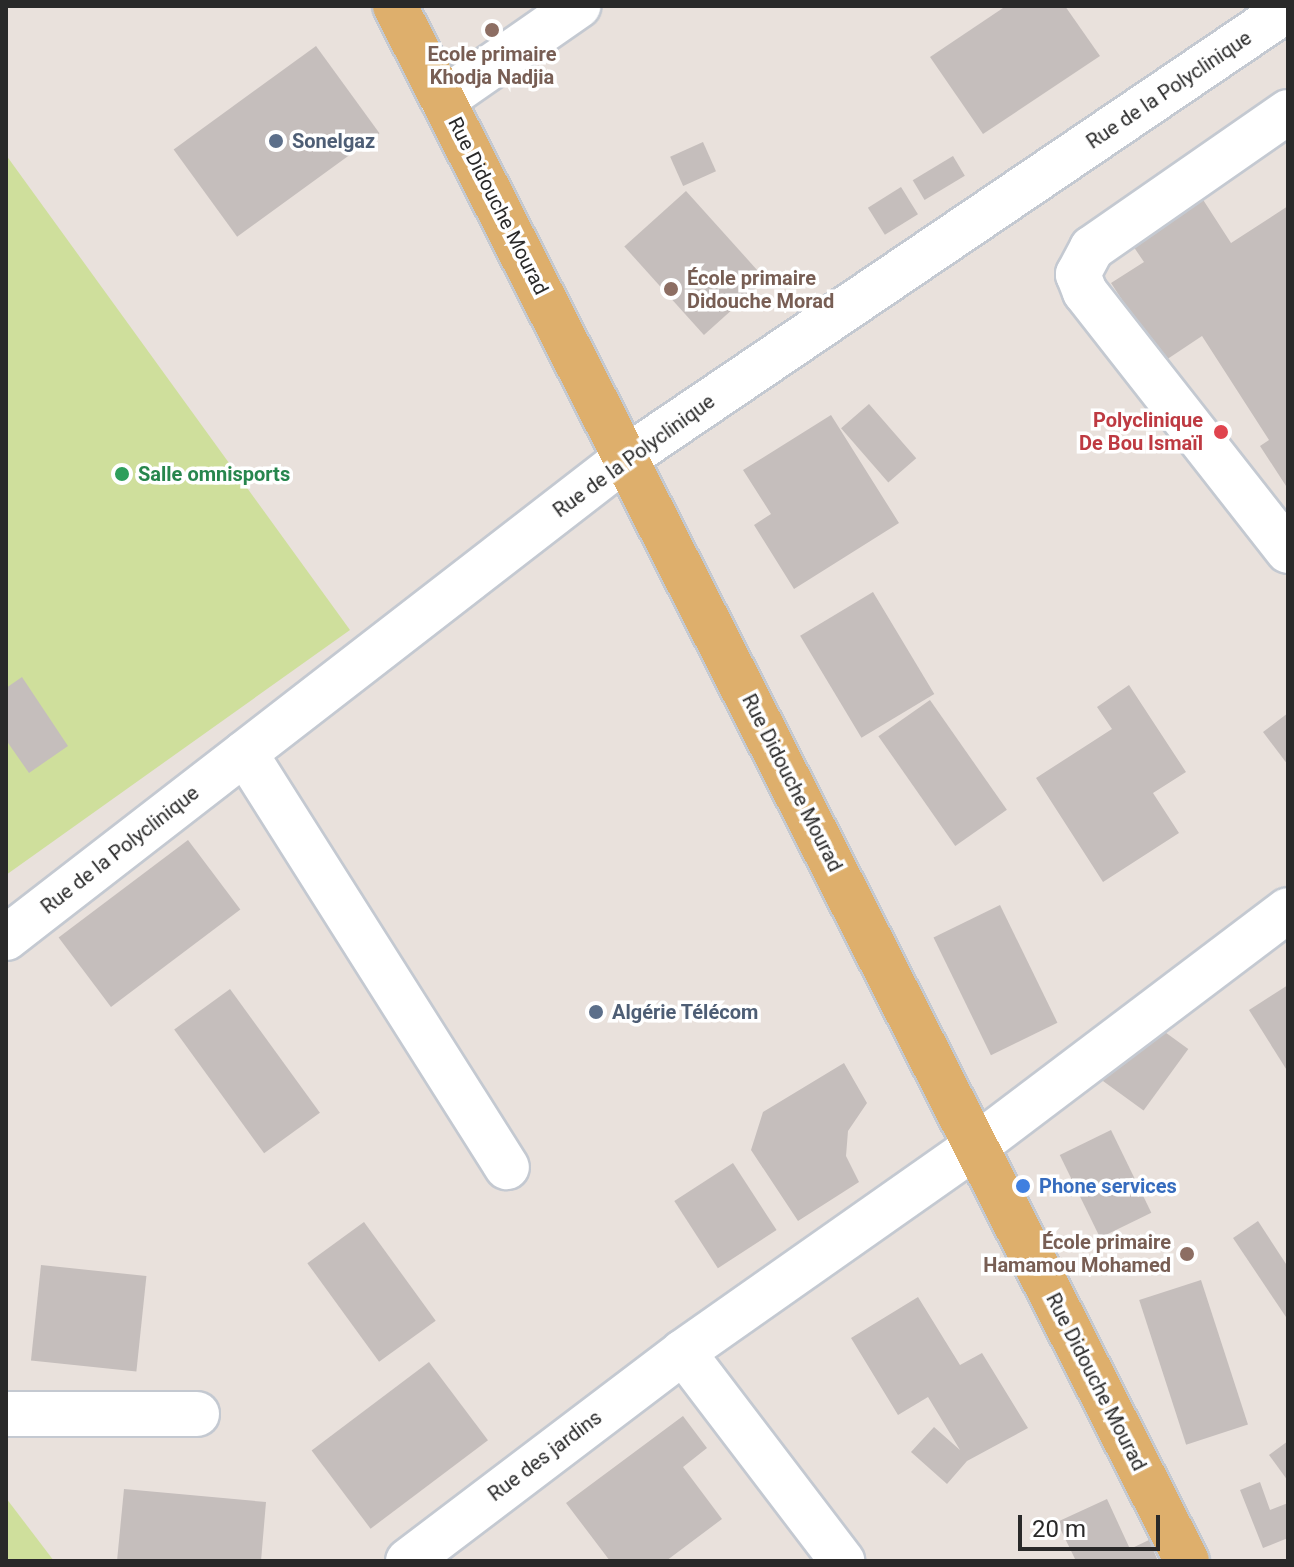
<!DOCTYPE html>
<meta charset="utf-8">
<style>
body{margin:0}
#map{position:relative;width:1294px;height:1567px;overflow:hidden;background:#e9e1dc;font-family:Roboto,sans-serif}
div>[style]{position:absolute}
.pitch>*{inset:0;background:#cfdf9c}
.building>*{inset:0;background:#c5bebc;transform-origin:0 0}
.roads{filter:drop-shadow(2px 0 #c4c9d1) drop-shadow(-2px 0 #c4c9d1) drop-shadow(0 2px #c4c9d1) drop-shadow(0 -2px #c4c9d1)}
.minor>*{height:44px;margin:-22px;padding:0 22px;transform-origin:22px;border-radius:22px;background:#fff}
.major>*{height:44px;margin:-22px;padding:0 22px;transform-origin:22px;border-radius:22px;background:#deaf6c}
.dots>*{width:22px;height:22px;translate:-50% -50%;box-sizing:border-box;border:4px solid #fff;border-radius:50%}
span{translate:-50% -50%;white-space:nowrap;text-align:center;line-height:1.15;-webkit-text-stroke:7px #fff;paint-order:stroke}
.education-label{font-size:20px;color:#785e54;font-weight:700}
.left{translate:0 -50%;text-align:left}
.right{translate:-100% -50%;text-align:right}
.street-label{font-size:20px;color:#292929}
.service-label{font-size:20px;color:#4e5e75;font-weight:700}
.health-label{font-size:20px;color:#be3a42;font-weight:700}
.leisure-label{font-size:20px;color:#27864d;font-weight:700}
.shop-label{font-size:20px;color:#366cbe;font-weight:700}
.frame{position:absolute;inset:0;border:8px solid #292929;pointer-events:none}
.scale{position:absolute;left:1018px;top:1515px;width:142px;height:36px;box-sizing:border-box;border:4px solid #292929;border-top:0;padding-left:10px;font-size:24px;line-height:28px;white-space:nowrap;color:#292929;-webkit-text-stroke:6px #fff;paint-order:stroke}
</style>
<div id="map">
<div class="pitch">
<div style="clip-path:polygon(6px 155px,350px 630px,6px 875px)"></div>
<div style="clip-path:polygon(6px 1498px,54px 1561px,6px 1561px)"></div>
</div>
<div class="building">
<div style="clip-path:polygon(1006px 6px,1065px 6px,1100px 56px,983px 134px,930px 57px)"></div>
<div style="left:316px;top:46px;width:108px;height:176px;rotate:54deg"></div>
<div style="left:703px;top:142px;width:32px;height:36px;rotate:66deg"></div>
<div style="left:953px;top:156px;width:23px;height:47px;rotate:59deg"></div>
<div style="left:901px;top:187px;width:32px;height:39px;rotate:58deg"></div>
<div style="left:686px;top:191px;width:119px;height:83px;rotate:48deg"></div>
<div style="clip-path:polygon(1200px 195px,1231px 243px,1288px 206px,1288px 489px,1260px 446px,1269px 440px,1202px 336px,1163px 362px,1111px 283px,1144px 262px,1129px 240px)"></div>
<div style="left:869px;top:404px;width:72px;height:37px;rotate:49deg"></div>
<div style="clip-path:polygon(831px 415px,899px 523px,794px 589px,754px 525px,771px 514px,743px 470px)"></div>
<div style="left:873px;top:592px;width:119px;height:85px;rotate:59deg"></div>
<div style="clip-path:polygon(22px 677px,68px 746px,29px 773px,6px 740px,6px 688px)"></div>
<div style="clip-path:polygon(1129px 685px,1186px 772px,1153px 793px,1179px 833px,1103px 882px,1036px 778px,1112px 729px,1097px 707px)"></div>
<div style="left:930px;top:700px;width:134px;height:63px;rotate:55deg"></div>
<div style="clip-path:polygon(1288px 713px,1288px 765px,1263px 732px)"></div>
<div style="left:188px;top:840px;width:87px;height:162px;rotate:53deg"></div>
<div style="left:1000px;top:905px;width:131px;height:74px;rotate:64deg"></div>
<div style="clip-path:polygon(1288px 985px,1288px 1072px,1249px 1010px)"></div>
<div style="left:230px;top:989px;width:153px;height:69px;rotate:54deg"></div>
<div style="left:1147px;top:1019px;width:51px;height:76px;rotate:36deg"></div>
<div style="clip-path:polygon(844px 1063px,867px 1103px,848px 1131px,846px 1156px,859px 1182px,798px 1221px,751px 1150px,763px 1112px)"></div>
<div style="left:1111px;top:1130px;width:92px;height:57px;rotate:64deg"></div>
<div style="left:733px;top:1163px;width:80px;height:70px;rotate:57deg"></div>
<div style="clip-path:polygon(1258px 1221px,1288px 1267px,1288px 1320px,1233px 1238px)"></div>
<div style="left:364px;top:1222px;width:122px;height:70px;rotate:54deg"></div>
<div style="left:41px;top:1265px;width:106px;height:96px;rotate:6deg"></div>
<div style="left:1201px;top:1280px;width:152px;height:65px;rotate:72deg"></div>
<div style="clip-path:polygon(918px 1297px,960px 1365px,982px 1353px,1028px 1428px,967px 1461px,947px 1484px,911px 1452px,934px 1427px,960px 1450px,928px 1397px,898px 1415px,851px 1338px)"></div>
<div style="left:429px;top:1362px;width:98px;height:147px;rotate:53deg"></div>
<div style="clip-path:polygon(683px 1416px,707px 1448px,683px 1467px,722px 1519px,666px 1561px,610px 1561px,566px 1503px)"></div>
<div style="clip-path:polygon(1288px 1441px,1288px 1481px,1269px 1455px)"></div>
<div style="clip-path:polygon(1260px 1482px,1270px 1510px,1288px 1503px,1288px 1538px,1263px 1548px,1240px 1490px)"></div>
<div style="clip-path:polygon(124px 1489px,266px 1502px,261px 1561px,117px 1561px)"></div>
<div style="clip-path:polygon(1107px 1499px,1130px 1549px,1149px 1540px,1158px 1561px,1076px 1561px,1057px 1522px)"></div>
</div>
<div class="roads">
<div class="minor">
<div style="left:443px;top:100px;width:165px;rotate:-34.8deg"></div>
<div style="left:1288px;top:112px;width:239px;rotate:145.2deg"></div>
<div style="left:1092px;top:248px;width:30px;rotate:118deg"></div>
<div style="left:1078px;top:274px;width:19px;rotate:69deg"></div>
<div style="left:1085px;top:292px;width:329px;rotate:51.9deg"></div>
<div style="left:245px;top:753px;width:490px;rotate:57.7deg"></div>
<div style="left:6px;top:938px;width:785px;rotate:-37.76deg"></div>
<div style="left:627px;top:457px;width:799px;rotate:-34.13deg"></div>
<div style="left:683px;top:1352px;width:263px;rotate:52.7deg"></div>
<div style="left:6px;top:1414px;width:191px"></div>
<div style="left:408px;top:1561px;width:345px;rotate:-37.2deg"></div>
<div style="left:683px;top:1352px;width:358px;rotate:-35.1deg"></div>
<div style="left:976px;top:1146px;width:391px;rotate:-37.1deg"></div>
</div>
<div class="major">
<div style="left:395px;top:6px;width:1745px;rotate:63.01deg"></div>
</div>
</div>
<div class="dots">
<div style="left:492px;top:30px;background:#8d6e63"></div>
<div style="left:276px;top:141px;background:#5c6f8a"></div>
<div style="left:671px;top:289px;background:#8d6e63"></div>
<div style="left:1221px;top:432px;background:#e0444e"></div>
<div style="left:122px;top:474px;background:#2e9e5b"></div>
<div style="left:596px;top:1012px;background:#5c6f8a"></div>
<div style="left:1023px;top:1186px;background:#3f7fe0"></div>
<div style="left:1187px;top:1254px;background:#8d6e63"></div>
</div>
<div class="education-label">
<span style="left:492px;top:66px">Ecole primaire<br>Khodja Nadjia</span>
<span class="left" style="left:687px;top:290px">École primaire<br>Didouche Morad</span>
<span class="right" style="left:1171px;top:1254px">École primaire<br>Hamamou Mohamed</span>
</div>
<div class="street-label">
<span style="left:1169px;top:90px;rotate:-34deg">Rue de la Polyclinique</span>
<span style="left:498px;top:206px;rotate:63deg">Rue Didouche Mourad</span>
<span style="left:634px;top:456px;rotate:-36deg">Rue de la Polyclinique</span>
<span style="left:792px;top:783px;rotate:63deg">Rue Didouche Mourad</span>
<span style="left:120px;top:850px;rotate:-38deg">Rue de la Polyclinique</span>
<span style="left:1096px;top:1382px;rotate:63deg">Rue Didouche Mourad</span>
<span style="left:545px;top:1456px;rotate:-37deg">Rue des jardins</span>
</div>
<div class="service-label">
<span class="left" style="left:292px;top:141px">Sonelgaz</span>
<span class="left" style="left:612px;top:1012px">Algérie Télécom</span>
</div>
<div class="health-label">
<span class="right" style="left:1203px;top:432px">Polyclinique<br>De Bou Ismaïl</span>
</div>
<div class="leisure-label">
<span class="left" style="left:138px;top:474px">Salle omnisports</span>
</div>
<div class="shop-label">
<span class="left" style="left:1039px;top:1186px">Phone services</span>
</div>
<div class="frame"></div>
<div class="scale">20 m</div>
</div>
